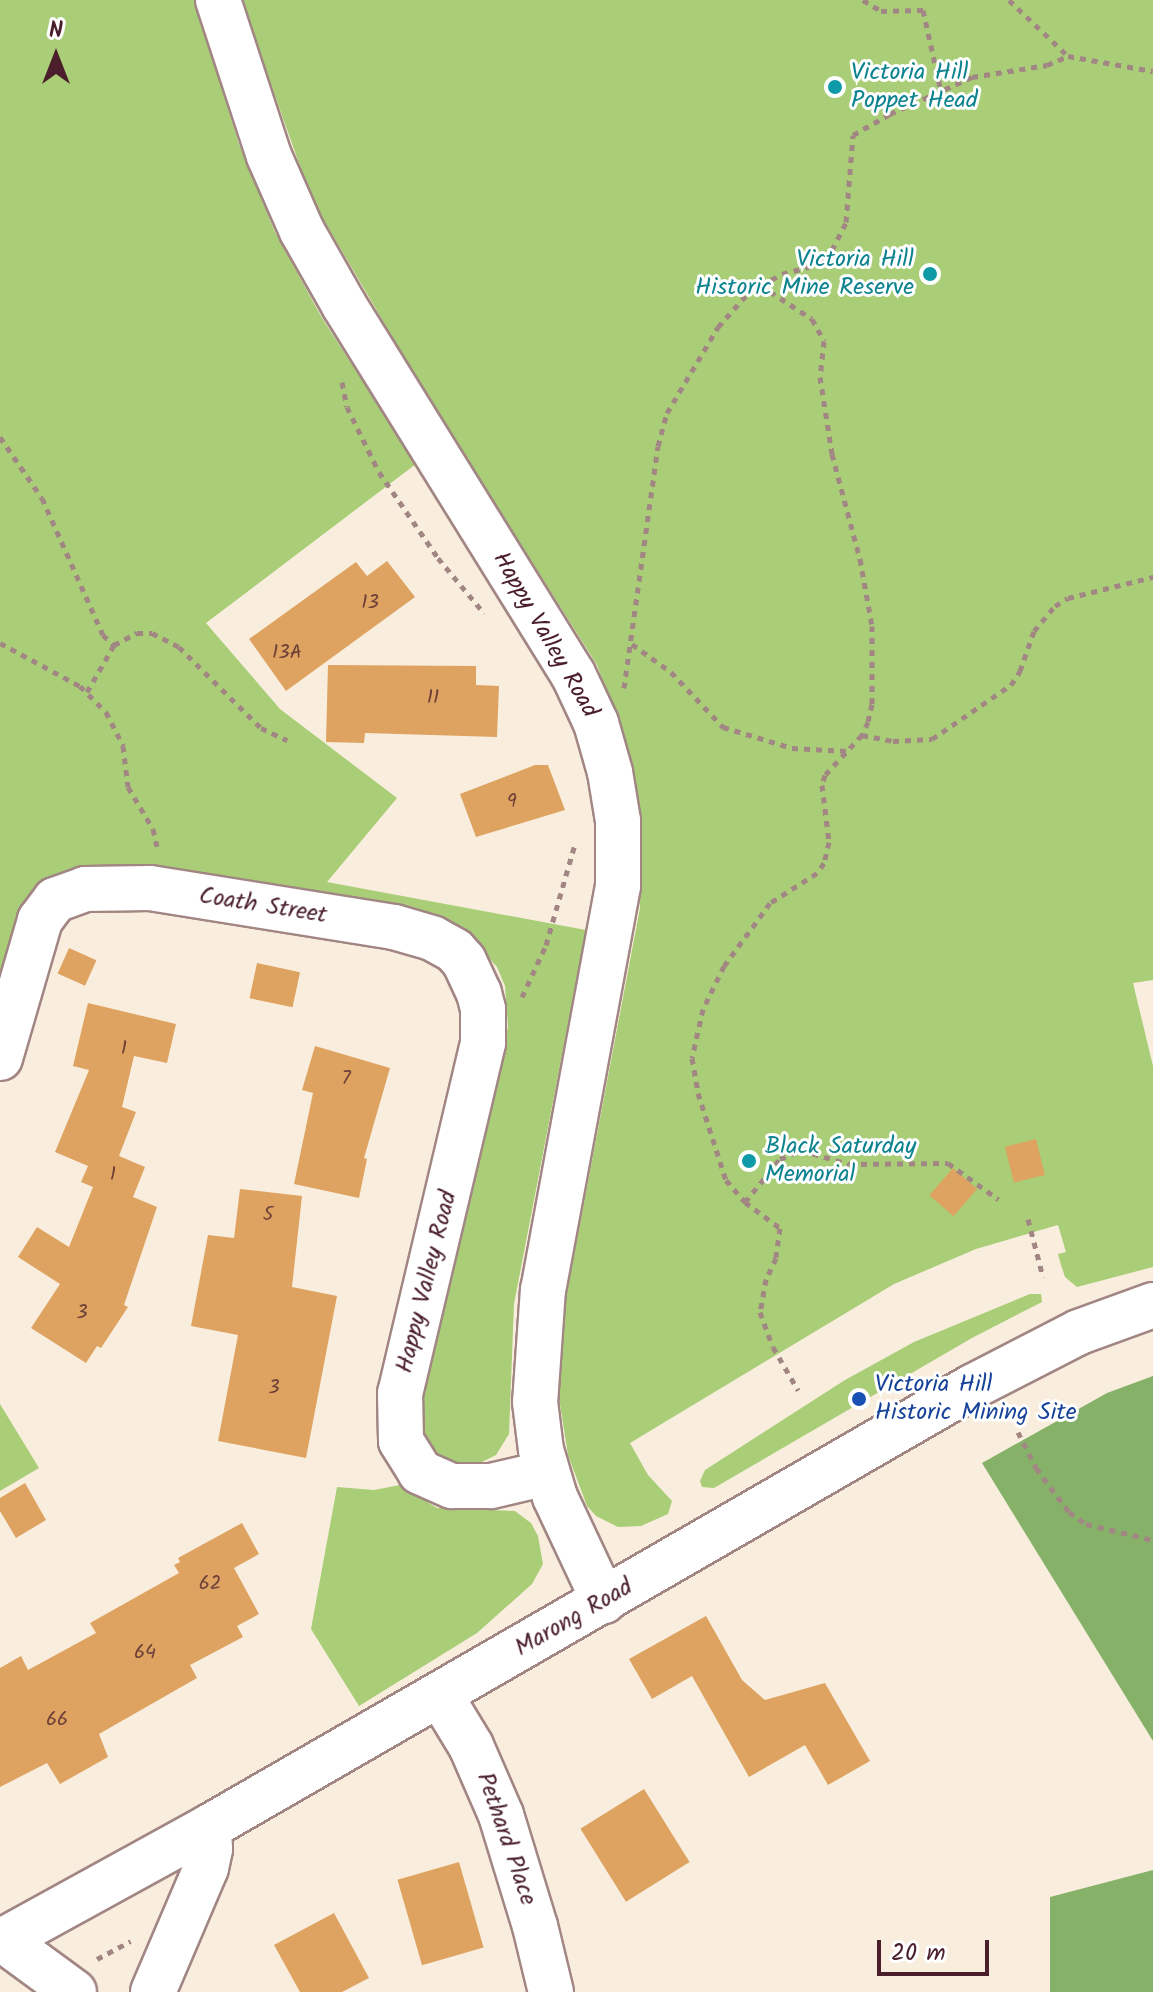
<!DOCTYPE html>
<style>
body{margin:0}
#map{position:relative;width:1153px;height:1992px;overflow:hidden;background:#f9eede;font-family:Kalam,sans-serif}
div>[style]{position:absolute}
.green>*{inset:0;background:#a9ce77}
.forest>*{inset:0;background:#86b168}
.building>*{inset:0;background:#dea361;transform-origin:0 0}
.path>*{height:5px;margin-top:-2.5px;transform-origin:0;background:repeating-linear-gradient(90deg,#a28684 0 6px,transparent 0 12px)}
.roads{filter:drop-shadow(2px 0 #a28684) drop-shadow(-2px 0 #a28684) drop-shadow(0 2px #a28684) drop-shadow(0 -2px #a28684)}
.minor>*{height:44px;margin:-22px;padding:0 22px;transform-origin:22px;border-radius:22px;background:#fff}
.highway>*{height:44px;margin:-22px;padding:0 22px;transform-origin:22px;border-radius:22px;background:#fff}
.dots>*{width:22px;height:22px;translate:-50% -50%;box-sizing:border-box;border:4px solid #fff;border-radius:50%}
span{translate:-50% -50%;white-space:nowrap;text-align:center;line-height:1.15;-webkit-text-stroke:6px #fff;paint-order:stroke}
.number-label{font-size:20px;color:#6f4038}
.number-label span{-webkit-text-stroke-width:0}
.culture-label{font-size:24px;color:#0d838f}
.left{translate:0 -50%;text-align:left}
.right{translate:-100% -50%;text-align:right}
.street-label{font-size:24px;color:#4a1f2b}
.transit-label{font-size:24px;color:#164399}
.north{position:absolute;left:16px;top:16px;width:80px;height:80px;-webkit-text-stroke:6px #fff;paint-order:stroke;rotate:0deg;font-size:22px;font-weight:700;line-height:32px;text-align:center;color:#4a1f2b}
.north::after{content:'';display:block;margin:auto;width:28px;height:36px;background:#4a1f2b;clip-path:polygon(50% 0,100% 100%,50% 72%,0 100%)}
.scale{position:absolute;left:877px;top:1940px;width:112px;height:36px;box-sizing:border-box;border:4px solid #4a1f2b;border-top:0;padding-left:10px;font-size:24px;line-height:28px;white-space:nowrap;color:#4a1f2b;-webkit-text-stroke:6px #fff;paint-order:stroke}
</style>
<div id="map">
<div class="green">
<div style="clip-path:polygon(0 0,194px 0,239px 144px,275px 232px,322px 318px,416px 464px,206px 623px,280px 709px,397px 798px,327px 882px,586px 930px,514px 1304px,509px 1434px,496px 1455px,474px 1466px,463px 1467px,431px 1453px,420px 1435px,420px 1405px,508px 1027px,505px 986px,497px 967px,469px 936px,437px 917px,74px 880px,0 1027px)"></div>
<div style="clip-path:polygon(241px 0,1153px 0,1153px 980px,1133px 983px,1153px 1066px,1153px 1267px,1077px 1287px,1065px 1277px,1061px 1265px,1058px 1254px,1066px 1252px,1058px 1225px,976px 1249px,894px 1284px,630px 1443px,648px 1475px,672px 1501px,668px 1514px,641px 1526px,618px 1527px,596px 1516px,587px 1506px,568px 1455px,559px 1398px,563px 1313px,640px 908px,640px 809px,625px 742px,597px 665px,424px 391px,312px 200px)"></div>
<div style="clip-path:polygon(1030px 1294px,1041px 1294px,1042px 1302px,972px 1338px,714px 1488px,702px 1487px,700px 1481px,705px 1470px,845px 1380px,914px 1342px)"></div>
<div style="clip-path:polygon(0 1404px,39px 1468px,0 1491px)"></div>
<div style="clip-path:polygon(400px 1485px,437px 1508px,515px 1511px,531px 1523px,538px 1536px,543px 1564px,532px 1584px,477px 1633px,359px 1706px,311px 1629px,337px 1487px,374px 1490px)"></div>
</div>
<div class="forest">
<div style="clip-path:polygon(1153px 1376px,1153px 1741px,982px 1463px,1107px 1393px)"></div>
<div style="clip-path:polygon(1153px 1870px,1153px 1992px,1050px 1992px,1050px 1897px)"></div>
</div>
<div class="building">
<div style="clip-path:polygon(387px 561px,415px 597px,286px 691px,249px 639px,356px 562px,367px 576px)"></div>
<div style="clip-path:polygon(328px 665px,476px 666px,476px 685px,499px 686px,497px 737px,365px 733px,364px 743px,326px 742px)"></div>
<div style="clip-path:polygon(535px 765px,548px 765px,565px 810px,476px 837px,460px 794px)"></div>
<div style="left:69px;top:948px;width:30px;height:28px;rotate:24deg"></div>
<div style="left:257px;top:963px;width:44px;height:36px;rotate:12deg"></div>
<div style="clip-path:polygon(88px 1003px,176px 1024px,167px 1063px,134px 1056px,122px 1107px,136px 1112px,119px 1156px,145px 1167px,133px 1197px,157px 1207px,124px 1305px,128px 1307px,101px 1348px,97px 1346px,86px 1363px,31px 1328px,60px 1284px,18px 1257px,37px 1227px,69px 1247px,93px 1187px,81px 1182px,88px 1166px,55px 1152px,89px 1070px,73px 1066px)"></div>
<div style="clip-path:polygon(315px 1046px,390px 1068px,364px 1158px,367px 1159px,359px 1198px,294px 1184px,313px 1093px,302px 1090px)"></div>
<div style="left:1036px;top:1139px;width:37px;height:32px;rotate:76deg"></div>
<div style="left:953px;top:1168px;width:32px;height:36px;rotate:41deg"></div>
<div style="clip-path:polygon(240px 1189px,302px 1196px,292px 1287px,337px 1296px,306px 1458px,218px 1441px,238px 1335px,191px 1326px,208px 1235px,234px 1238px)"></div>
<div style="clip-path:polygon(25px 1483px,46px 1520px,16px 1538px,0 1511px,0 1498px)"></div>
<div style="clip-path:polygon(242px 1523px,259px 1554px,234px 1568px,259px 1614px,237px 1626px,243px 1637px,190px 1665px,197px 1678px,99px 1734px,108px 1757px,60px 1784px,47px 1763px,0 1787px,0 1668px,21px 1656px,28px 1670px,96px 1633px,90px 1623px,179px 1573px,174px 1565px,180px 1562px,178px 1558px)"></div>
<div style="clip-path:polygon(706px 1616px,742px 1680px,765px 1700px,825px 1683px,870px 1761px,828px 1785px,805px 1745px,749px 1777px,692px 1676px,652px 1699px,629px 1659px)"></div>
<div style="left:644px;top:1789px;width:86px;height:75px;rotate:58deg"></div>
<div style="left:459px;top:1862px;width:89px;height:64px;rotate:74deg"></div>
<div style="clip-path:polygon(334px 1913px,369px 1978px,342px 1992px,300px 1992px,274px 1945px)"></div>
</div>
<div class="path">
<div style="left:863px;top:0;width:21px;rotate:31deg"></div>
<div style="left:881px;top:11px;width:42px;rotate:-1.4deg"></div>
<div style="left:923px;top:10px;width:83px;rotate:77.5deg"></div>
<div style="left:1009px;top:0;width:81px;rotate:43.5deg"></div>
<div style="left:1068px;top:56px;width:86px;rotate:10deg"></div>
<div style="left:760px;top:285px;width:62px;rotate:33.2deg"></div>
<div style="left:812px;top:319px;width:25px;rotate:61deg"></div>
<div style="left:824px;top:341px;width:36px;rotate:96deg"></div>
<div style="left:820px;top:377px;width:78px;rotate:81.1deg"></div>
<div style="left:832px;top:454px;width:109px;rotate:75.1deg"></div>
<div style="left:860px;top:559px;width:68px;rotate:79.8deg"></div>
<div style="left:872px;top:626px;width:78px;rotate:90deg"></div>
<div style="left:872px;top:704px;width:18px;rotate:103deg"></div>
<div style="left:868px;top:722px;width:14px;rotate:115deg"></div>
<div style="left:862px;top:735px;width:54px;rotate:132.8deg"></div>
<div style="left:825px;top:775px;width:10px;rotate:107deg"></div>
<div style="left:822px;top:785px;width:57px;rotate:83deg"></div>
<div style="left:829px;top:842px;width:22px;rotate:103deg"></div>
<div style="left:824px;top:863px;width:12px;rotate:125deg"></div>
<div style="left:817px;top:873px;width:56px;rotate:147.4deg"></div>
<div style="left:770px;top:903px;width:78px;rotate:126.1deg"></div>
<div style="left:724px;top:966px;width:48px;rotate:116deg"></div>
<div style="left:703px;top:1009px;width:50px;rotate:102.7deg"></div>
<div style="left:692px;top:1058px;width:36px;rotate:80deg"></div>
<div style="left:698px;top:1093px;width:91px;rotate:72.2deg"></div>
<div style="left:726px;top:1180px;width:29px;rotate:49deg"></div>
<div style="left:745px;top:1202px;width:44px;rotate:36.6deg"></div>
<div style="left:780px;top:1228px;width:30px;rotate:98deg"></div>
<div style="left:776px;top:1258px;width:23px;rotate:115deg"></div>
<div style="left:766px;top:1279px;width:34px;rotate:100deg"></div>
<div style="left:760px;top:1312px;width:37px;rotate:70deg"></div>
<div style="left:773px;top:1347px;width:50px;rotate:59.8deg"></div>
<div style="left:342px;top:382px;width:25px;rotate:79deg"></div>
<div style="left:347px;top:407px;width:72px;rotate:63.8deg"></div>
<div style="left:379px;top:472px;width:104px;rotate:55.5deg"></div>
<div style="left:438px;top:558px;width:72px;rotate:50.1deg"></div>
<div style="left:0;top:437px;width:74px;rotate:55.5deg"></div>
<div style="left:42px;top:498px;width:150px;rotate:66deg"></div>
<div style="left:103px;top:635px;width:15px;rotate:42deg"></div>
<div style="left:0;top:643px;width:91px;rotate:28.3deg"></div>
<div style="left:80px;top:686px;width:37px;rotate:45deg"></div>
<div style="left:106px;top:712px;width:38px;rotate:63deg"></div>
<div style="left:123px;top:746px;width:41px;rotate:83deg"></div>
<div style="left:128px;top:787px;width:49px;rotate:59.2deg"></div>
<div style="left:153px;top:829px;width:18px;rotate:77deg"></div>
<div style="left:632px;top:644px;width:48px;rotate:35.7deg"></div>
<div style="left:671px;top:672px;width:76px;rotate:46.6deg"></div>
<div style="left:723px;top:727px;width:72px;rotate:16.9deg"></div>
<div style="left:792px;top:748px;width:55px;rotate:3.1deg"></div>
<div style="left:624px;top:688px;width:244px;rotate:-82deg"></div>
<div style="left:658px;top:446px;width:34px;rotate:-75deg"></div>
<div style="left:667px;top:413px;width:100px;rotate:-59.3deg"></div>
<div style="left:718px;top:327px;width:48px;rotate:-48.4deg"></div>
<div style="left:750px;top:291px;width:36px;rotate:-28deg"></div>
<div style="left:782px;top:274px;width:28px;rotate:-15deg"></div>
<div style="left:809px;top:267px;width:29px;rotate:-36deg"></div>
<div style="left:832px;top:250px;width:31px;rotate:-63deg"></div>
<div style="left:846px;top:222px;width:87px;rotate:-85.4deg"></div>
<div style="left:853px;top:135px;width:43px;rotate:-29.6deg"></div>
<div style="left:890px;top:114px;width:90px;rotate:-24.3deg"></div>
<div style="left:972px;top:77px;width:76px;rotate:-9.1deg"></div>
<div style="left:1047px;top:65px;width:23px;rotate:-23deg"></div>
<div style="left:87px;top:692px;width:54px;rotate:-60.1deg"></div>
<div style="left:114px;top:645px;width:26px;rotate:-28deg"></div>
<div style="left:137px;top:633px;width:15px"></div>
<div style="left:152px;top:633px;width:30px;rotate:27deg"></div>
<div style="left:179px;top:647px;width:115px;rotate:44.6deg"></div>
<div style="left:261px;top:728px;width:29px;rotate:25deg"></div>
<div style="left:862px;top:735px;width:32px;rotate:11deg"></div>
<div style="left:893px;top:741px;width:39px;rotate:-3deg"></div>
<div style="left:932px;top:739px;width:96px;rotate:-34.4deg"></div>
<div style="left:1011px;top:685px;width:17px;rotate:-57deg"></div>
<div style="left:1020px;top:671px;width:42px;rotate:-70.7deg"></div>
<div style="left:1034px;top:631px;width:33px;rotate:-50deg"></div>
<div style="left:1055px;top:606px;width:15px;rotate:-32deg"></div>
<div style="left:1068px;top:598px;width:88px;rotate:-13.9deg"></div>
<div style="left:522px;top:997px;width:57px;rotate:-65.2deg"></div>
<div style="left:546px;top:945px;width:105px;rotate:-74deg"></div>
<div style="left:745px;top:1202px;width:55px;rotate:-50.9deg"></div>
<div style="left:780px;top:1159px;width:23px;rotate:-23deg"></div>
<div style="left:801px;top:1150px;width:50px;rotate:16.3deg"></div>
<div style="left:849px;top:1164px;width:99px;rotate:-0.6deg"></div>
<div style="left:948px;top:1163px;width:62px;rotate:35.8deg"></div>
<div style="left:1028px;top:1219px;width:60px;rotate:75.5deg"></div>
<div style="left:1018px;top:1432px;width:40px;rotate:63.4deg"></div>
<div style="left:1036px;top:1468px;width:55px;rotate:53.1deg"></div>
<div style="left:1069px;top:1512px;width:21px;rotate:35deg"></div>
<div style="left:1086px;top:1524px;width:69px;rotate:13.4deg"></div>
<div style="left:97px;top:1959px;width:38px;rotate:-28deg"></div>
</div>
<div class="roads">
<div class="minor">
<div style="left:218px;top:0;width:164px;rotate:71.9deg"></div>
<div style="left:269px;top:156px;width:82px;rotate:66.3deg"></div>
<div style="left:302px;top:231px;width:85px;rotate:60.4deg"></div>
<div style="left:344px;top:305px;width:434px;rotate:58.2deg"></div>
<div style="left:573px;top:674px;width:54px;rotate:64.9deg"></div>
<div style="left:596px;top:723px;width:51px;rotate:74.1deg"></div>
<div style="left:610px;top:772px;width:50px;rotate:80.7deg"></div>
<div style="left:618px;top:821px;width:65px;rotate:90deg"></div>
<div style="left:618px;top:886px;width:410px;rotate:100.5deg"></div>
<div style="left:543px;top:1289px;width:113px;rotate:94deg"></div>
<div style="left:535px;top:1402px;width:48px;rotate:82.9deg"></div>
<div style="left:541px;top:1450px;width:49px;rotate:73.4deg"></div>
<div style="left:555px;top:1497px;width:115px;rotate:64.8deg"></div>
<div style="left:0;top:1058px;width:144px;rotate:-73.8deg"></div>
<div style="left:40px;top:920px;width:25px;rotate:-53deg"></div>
<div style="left:55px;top:900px;width:32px;rotate:-20deg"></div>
<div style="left:85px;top:889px;width:65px;rotate:-0.9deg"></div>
<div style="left:150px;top:888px;width:247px;rotate:9.1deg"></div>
<div style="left:394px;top:927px;width:40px;rotate:16deg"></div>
<div style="left:432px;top:938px;width:26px;rotate:29deg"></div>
<div style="left:455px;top:951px;width:13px;rotate:48deg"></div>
<div style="left:464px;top:961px;width:35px;rotate:65deg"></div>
<div style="left:479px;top:993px;width:16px;rotate:76deg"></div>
<div style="left:483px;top:1009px;width:34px;rotate:90deg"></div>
<div style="left:483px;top:1043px;width:360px;rotate:103.3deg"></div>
<div style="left:400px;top:1393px;width:48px;rotate:88.8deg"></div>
<div style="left:401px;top:1441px;width:36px;rotate:58deg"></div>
<div style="left:420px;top:1472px;width:35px;rotate:24deg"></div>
<div style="left:452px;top:1486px;width:39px"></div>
<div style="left:491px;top:1486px;width:57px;rotate:-13.1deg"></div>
<div style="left:440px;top:1695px;width:60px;rotate:58.7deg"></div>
<div style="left:471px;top:1746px;width:75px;rotate:66.5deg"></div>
<div style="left:501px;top:1815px;width:116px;rotate:73deg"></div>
<div style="left:535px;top:1926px;width:68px;rotate:76.4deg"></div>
<div style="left:3px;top:1940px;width:88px;rotate:36.2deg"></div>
<div style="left:153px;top:1992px;width:135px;rotate:-66.9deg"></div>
<div style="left:206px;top:1868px;width:19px;rotate:-78deg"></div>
<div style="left:210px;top:1849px;width:22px;rotate:-93deg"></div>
</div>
<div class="highway">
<div style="left:0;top:1942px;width:239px;rotate:-28.8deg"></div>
<div style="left:209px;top:1827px;width:881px;rotate:-29.97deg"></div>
<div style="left:972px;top:1387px;width:120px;rotate:-27.2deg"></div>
<div style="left:1079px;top:1332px;width:79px;rotate:-20deg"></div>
</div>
</div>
<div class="dots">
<div style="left:835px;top:87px;background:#0f9aa8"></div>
<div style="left:930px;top:274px;background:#0f9aa8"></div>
<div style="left:749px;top:1161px;background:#0f9aa8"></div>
<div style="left:859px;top:1399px;background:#1a4fb4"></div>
</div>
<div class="number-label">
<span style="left:370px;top:603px">13</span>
<span style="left:287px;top:653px">13A</span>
<span style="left:433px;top:698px">11</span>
<span style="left:512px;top:802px">9</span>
<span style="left:124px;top:1049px">1</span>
<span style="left:346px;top:1079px">7</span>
<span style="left:113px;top:1175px">1</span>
<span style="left:268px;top:1215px">5</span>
<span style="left:82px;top:1313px">3</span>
<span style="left:274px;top:1388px">3</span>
<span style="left:210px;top:1584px">62</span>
<span style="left:145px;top:1653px">64</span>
<span style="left:57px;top:1720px">66</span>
</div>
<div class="culture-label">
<span class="left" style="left:851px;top:87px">Victoria Hill<br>Poppet Head</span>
<span class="right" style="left:914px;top:274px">Victoria Hill<br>Historic Mine Reserve</span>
<span class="left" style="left:765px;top:1161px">Black Saturday<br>Memorial</span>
</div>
<div class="street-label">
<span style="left:545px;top:635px;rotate:60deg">Happy Valley Road</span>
<span style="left:263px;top:906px;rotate:9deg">Coath Street</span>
<span style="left:427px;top:1282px;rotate:-76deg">Happy Valley Road</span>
<span style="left:574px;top:1618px;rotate:-30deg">Marong Road</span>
<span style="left:506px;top:1839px;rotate:71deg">Pethard Place</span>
</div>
<div class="transit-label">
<span class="left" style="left:875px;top:1399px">Victoria Hill<br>Historic Mining Site</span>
</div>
<div class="north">N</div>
<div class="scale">20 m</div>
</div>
